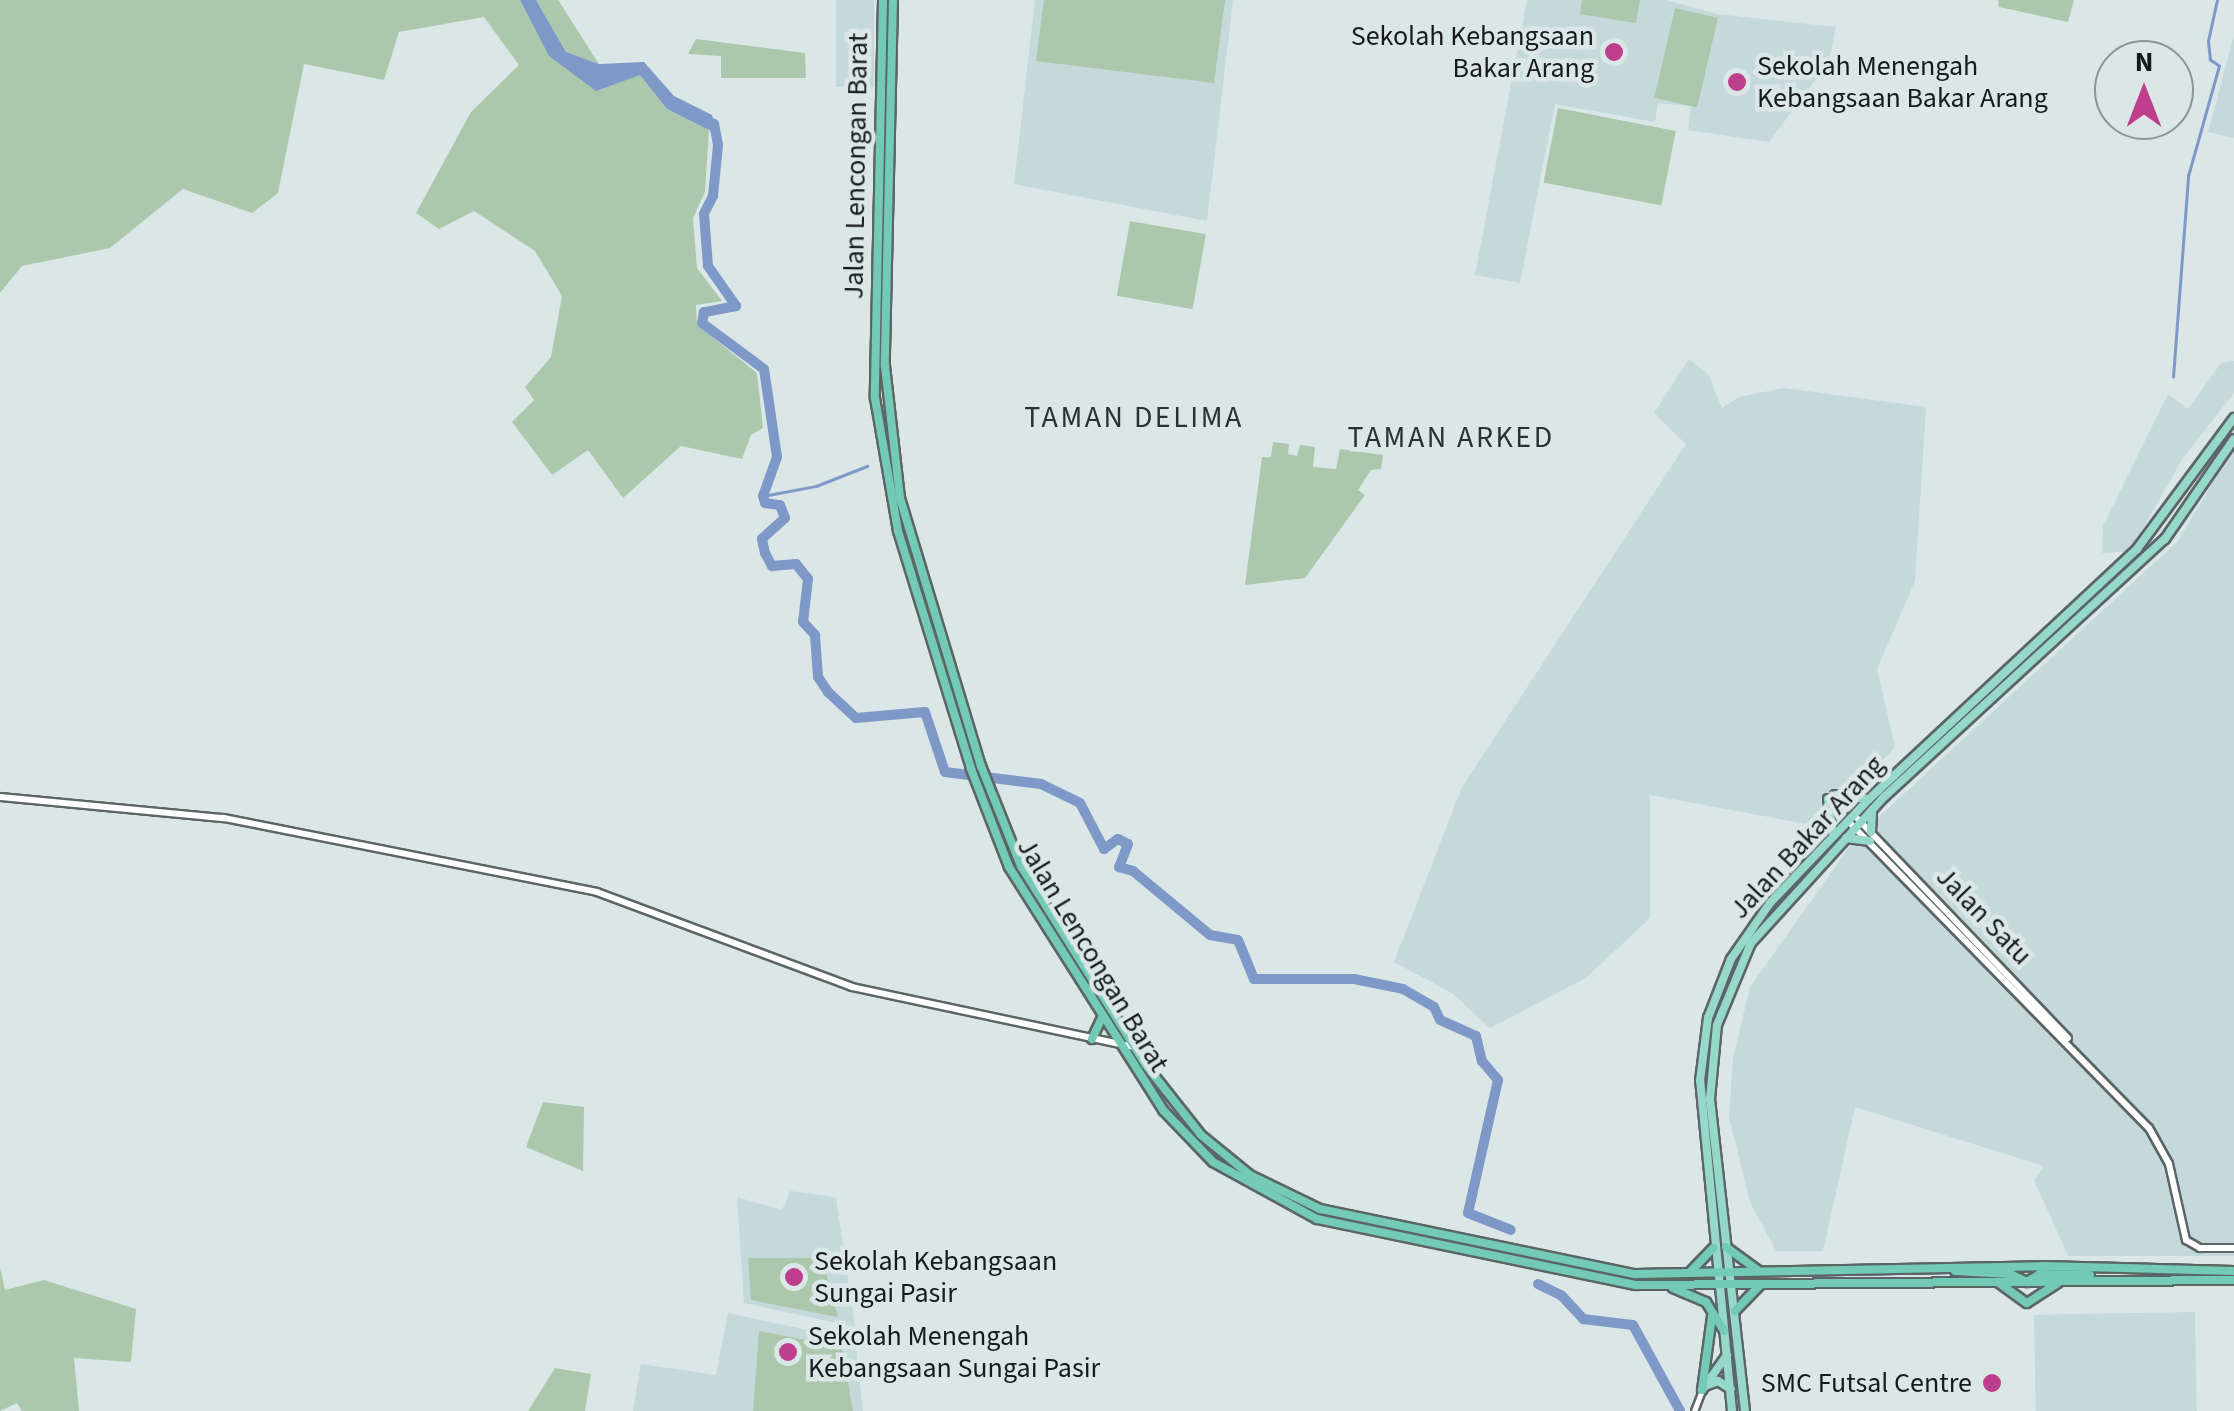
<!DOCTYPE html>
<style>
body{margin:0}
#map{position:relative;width:2234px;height:1411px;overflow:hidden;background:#dbe6e7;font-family:"Source Sans 3",sans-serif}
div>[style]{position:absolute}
.built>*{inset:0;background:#c5d9db;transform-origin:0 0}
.green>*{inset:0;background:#abc8ad;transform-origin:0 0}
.water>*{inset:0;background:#7e99c7}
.stream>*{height:2.5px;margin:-1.25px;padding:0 1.25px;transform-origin:1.25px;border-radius:1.25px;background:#7e99c7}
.river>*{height:10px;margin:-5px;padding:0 5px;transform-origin:5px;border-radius:5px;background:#7e99c7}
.roads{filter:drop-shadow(2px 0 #5c6566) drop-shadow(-2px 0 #5c6566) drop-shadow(0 2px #5c6566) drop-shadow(0 -2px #5c6566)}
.tertiary>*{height:5px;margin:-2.5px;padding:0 2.5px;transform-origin:2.5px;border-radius:2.5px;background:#fff}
.secondary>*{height:6px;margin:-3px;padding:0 3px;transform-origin:3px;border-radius:3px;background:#fff}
.primary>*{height:8px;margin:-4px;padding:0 4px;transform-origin:4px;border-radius:4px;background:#96d8c9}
.trunk>*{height:8px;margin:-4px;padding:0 4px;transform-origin:4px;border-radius:4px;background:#73cbb7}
.dots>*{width:28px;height:28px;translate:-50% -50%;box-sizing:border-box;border:5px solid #dbe6e7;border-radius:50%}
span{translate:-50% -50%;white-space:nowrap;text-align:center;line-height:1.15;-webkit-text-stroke:9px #dbe6e7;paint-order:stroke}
.poi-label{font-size:28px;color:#161a1a}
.right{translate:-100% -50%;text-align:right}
.left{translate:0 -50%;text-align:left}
.street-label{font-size:28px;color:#161a1a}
.neighbourhood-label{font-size:30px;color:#293233;letter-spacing:2.5px}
.north{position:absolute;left:2094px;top:40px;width:100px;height:100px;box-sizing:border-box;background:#dbe6e7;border:2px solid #8c9495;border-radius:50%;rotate:0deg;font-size:28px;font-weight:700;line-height:40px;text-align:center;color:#161a1a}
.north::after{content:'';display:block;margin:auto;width:35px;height:45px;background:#bd3e8b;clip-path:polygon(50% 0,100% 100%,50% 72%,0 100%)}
</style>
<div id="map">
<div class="built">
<div style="left:836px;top:0;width:38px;height:87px"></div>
<div style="clip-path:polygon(1035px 0,1233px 0,1207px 221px,1014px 184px)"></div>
<div style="clip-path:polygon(1527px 0,1666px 0,1717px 14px,1836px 27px,1829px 62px,1769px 142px,1688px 130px,1691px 106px,1658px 103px,1655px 122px,1555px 104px,1520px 283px,1475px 275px)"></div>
<div style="clip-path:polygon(2234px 35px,2234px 138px,2208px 132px)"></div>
<div style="clip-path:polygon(1689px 359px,1708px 374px,1722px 408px,1739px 397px,1784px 388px,1926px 407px,1915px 581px,1877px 669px,1895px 747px,1823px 827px,1650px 795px,1650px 918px,1586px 978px,1490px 1028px,1452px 993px,1394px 962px,1462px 787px,1686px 444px,1654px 413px)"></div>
<div style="clip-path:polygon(2234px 361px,2234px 393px,2183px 458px,2130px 551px,2102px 553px,2103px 526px,2168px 394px,2188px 409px,2221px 363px)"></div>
<div style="clip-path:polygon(2234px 447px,2234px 1256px,2068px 1256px,2034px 1180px,2044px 1166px,1855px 1107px,1823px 1251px,1776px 1251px,1750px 1202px,1729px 1117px,1733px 1058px,1750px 987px,1855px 839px,2178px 541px)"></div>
<div style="clip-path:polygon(790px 1191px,836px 1197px,855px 1327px,744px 1303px,737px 1197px,782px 1210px)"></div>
<div style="left:2195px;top:1312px;width:99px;height:161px;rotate:89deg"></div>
<div style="clip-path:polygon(728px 1313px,855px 1340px,863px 1411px,633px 1411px,641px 1364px,716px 1375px)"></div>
</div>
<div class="green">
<div style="clip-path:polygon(0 0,520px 0,549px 55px,640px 75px,667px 109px,709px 130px,705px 192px,693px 218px,697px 268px,722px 301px,696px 305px,697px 325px,757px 373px,763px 428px,751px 435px,742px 459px,681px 446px,623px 498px,588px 450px,552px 475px,512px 422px,534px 400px,525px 387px,551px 357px,562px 296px,535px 251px,474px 211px,439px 229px,416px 213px,471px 112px,519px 65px,484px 17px,399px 32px,384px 80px,304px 64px,278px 193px,252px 213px,183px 189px,110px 248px,22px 266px,0 293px)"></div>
<div style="clip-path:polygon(536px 0,558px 0,599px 64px,566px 52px)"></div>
<div style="clip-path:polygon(1044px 0,1225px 0,1214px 83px,1036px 61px)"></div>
<div style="clip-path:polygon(1582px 0,1640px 0,1636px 23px,1580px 14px)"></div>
<div style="clip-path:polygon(1998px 0,2074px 0,2068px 22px,1999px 7px)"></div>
<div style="left:1675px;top:8px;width:44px;height:92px;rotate:13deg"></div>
<div style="clip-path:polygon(696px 39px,805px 53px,806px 78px,721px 78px,721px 56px,688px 54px)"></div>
<div style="left:1558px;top:108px;width:120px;height:76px;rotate:11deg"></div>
<div style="left:1130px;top:221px;width:77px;height:76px;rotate:10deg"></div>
<div style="clip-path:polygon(1273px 442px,1289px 444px,1288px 454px,1297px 456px,1300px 445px,1315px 447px,1313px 467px,1336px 469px,1340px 449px,1383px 455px,1381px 469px,1371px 470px,1358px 490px,1365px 495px,1305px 578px,1245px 585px,1262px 457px,1271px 457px)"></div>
<div style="clip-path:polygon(543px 1102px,584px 1107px,583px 1171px,526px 1147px)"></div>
<div style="clip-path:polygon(748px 1258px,822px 1258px,838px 1317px,751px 1300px)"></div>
<div style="clip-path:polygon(0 1268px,5px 1290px,44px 1280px,136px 1309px,131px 1362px,74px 1358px,79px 1411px,22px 1411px,17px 1403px,0 1411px)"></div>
<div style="clip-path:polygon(759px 1331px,842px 1347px,853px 1411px,753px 1411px)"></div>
<div style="clip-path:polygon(555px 1368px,591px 1374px,585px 1411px,528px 1411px)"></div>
</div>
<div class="water">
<div style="clip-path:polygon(520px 0,536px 0,566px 52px,599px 64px,644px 62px,674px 96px,712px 115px,714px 124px,709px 130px,667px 109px,640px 75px,596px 91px,549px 56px)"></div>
</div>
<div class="stream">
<div style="left:2173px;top:377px;width:202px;rotate:-85.7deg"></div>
<div style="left:2188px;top:176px;width:114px;rotate:-74.3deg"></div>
<div style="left:2219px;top:66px;width:11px;rotate:-146deg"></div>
<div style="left:2210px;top:60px;width:19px;rotate:-96deg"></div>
<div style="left:2208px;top:41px;width:42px;rotate:-77.6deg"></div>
<div style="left:763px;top:496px;width:54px;rotate:-10.7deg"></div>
<div style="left:816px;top:486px;width:55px;rotate:-21.4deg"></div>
</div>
<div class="river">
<div style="left:703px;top:118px;width:13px;rotate:29deg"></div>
<div style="left:714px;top:124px;width:21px;rotate:79deg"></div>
<div style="left:718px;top:145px;width:51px;rotate:95.6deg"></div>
<div style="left:713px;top:196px;width:20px;rotate:117deg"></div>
<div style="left:704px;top:214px;width:52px;rotate:85.6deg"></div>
<div style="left:708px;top:266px;width:49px;rotate:55deg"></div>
<div style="left:736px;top:306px;width:33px;rotate:169deg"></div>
<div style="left:704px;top:312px;width:11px;rotate:100deg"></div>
<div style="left:702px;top:323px;width:77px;rotate:36.6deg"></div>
<div style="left:764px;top:369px;width:89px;rotate:81.6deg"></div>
<div style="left:777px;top:457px;width:41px;rotate:109.7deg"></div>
<div style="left:763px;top:496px;width:7px;rotate:74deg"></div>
<div style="left:765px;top:503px;width:15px;rotate:8deg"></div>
<div style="left:780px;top:505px;width:14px;rotate:69deg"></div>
<div style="left:785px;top:518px;width:31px;rotate:138deg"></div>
<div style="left:762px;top:539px;width:14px;rotate:78deg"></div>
<div style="left:765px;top:553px;width:15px;rotate:62deg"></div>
<div style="left:772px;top:566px;width:24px;rotate:-5deg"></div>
<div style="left:796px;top:564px;width:19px;rotate:51deg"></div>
<div style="left:808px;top:579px;width:43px;rotate:96.6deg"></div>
<div style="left:803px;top:622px;width:18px;rotate:47deg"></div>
<div style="left:815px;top:635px;width:42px;rotate:85.9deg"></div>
<div style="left:818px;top:677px;width:18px;rotate:56deg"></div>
<div style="left:828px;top:692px;width:38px;rotate:43deg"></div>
<div style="left:856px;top:718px;width:69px;rotate:-5deg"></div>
<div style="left:925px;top:712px;width:63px;rotate:71.6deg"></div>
<div style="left:945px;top:772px;width:97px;rotate:7.1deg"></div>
<div style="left:1041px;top:784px;width:43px;rotate:26deg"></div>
<div style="left:1080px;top:803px;width:52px;rotate:62.4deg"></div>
<div style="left:1104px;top:849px;width:17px;rotate:-36deg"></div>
<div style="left:1118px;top:839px;width:11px;rotate:27deg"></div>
<div style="left:1128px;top:844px;width:25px;rotate:111deg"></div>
<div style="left:1119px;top:867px;width:15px;rotate:16deg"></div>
<div style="left:1133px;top:871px;width:100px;rotate:39.7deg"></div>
<div style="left:1210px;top:935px;width:28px;rotate:10deg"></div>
<div style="left:1238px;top:940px;width:42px;rotate:67.7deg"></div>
<div style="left:1254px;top:979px;width:100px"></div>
<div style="left:1354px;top:979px;width:50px;rotate:11.5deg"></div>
<div style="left:1403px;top:989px;width:36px;rotate:30deg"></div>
<div style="left:1434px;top:1007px;width:14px;rotate:65deg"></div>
<div style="left:1440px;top:1020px;width:39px;rotate:24deg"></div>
<div style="left:1476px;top:1036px;width:26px;rotate:77deg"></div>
<div style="left:1482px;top:1061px;width:25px;rotate:50deg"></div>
<div style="left:1498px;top:1080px;width:136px;rotate:102.7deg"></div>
<div style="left:1468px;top:1213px;width:46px;rotate:21.6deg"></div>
<div style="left:1538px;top:1284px;width:25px;rotate:26deg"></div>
<div style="left:1561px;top:1295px;width:33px;rotate:47deg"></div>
<div style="left:1583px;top:1319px;width:50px;rotate:6.8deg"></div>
<div style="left:1633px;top:1325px;width:98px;rotate:61.3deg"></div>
</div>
<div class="roads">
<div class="tertiary">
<div style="left:1694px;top:1411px;width:22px;rotate:-69deg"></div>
</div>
<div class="secondary">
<div style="left:0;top:797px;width:225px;rotate:5.4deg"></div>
<div style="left:224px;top:818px;width:380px;rotate:11.2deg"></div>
<div style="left:597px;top:892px;width:272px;rotate:20.4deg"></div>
<div style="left:852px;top:987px;width:288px;rotate:12deg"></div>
<div style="left:1854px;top:815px;width:309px;rotate:46.2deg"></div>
<div style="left:1848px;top:821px;width:430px;rotate:45.6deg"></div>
<div style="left:2149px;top:1128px;width:41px;rotate:60.9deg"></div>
<div style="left:2169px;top:1164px;width:78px;rotate:77.4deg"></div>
<div style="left:2186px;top:1240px;width:16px;rotate:30deg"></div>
<div style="left:2200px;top:1248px;width:34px"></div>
</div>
<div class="primary">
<div style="left:1835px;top:795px;width:34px;rotate:7deg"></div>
<div style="left:1828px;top:799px;width:34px;rotate:82deg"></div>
<div style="left:1871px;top:832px;width:22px;rotate:-87deg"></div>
<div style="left:1846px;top:838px;width:24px;rotate:7deg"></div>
<div style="left:1705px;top:1386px;width:14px;rotate:-21deg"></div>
<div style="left:1718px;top:1381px;width:15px;rotate:32deg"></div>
<div style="left:1702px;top:1390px;width:43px;rotate:-54.5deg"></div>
<div style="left:1732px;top:1411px;width:332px;rotate:-95.5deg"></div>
<div style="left:1700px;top:1081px;width:64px;rotate:-82.8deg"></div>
<div style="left:1708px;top:1018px;width:63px;rotate:-68.7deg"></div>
<div style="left:1731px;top:959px;width:68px;rotate:-55.1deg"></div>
<div style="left:1770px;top:903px;width:144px;rotate:-46.4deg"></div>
<div style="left:1869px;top:799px;width:367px;rotate:-43deg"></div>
<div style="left:2137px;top:549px;width:163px;rotate:-53.5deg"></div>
<div style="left:1745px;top:1411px;width:314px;rotate:-96.4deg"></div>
<div style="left:1710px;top:1099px;width:74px;rotate:-84.6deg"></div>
<div style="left:1717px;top:1025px;width:89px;rotate:-67.5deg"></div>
<div style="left:1751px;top:943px;width:197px;rotate:-47.7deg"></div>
<div style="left:1884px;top:797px;width:381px;rotate:-42.6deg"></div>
<div style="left:2165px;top:539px;width:121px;rotate:-55.4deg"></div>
</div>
<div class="trunk">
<div style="left:883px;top:0;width:398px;rotate:91.2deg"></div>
<div style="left:875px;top:398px;width:135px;rotate:80.2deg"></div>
<div style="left:898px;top:531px;width:249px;rotate:72.9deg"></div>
<div style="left:971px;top:769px;width:105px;rotate:68.8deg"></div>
<div style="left:1009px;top:867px;width:288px;rotate:57.6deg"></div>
<div style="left:1163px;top:1110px;width:72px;rotate:46.1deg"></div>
<div style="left:1213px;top:1162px;width:119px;rotate:28.7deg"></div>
<div style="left:1317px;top:1219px;width:325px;rotate:11.7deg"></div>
<div style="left:1635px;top:1285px;width:599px;rotate:-0.48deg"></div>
<div style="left:893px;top:0;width:366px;rotate:91.3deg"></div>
<div style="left:885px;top:366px;width:133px;rotate:83.5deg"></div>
<div style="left:900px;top:498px;width:280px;rotate:73.2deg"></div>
<div style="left:981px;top:766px;width:108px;rotate:68.2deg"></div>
<div style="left:1021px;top:866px;width:234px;rotate:57.9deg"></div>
<div style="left:1145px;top:1064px;width:90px;rotate:51.7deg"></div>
<div style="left:1201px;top:1135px;width:63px;rotate:39.2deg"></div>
<div style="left:1250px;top:1175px;width:78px;rotate:25.9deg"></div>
<div style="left:1320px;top:1209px;width:322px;rotate:11.7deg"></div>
<div style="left:1635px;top:1274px;width:407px;rotate:-1.1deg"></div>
<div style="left:2042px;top:1266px;width:192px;rotate:1.5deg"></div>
<div style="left:1092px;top:1039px;width:23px;rotate:-65deg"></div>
<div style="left:1726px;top:1247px;width:39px;rotate:36deg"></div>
<div style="left:1691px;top:1271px;width:32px;rotate:-46deg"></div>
<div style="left:1955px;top:1271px;width:55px;rotate:3.1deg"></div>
<div style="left:2010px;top:1274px;width:19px;rotate:25deg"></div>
<div style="left:2027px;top:1282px;width:15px;rotate:-32deg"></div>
<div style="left:2040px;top:1274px;width:50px;rotate:1.1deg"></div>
<div style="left:1999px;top:1283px;width:34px;rotate:36deg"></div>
<div style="left:2027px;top:1303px;width:37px;rotate:-33deg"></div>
<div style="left:1673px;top:1288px;width:36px;rotate:23deg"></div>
<div style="left:1706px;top:1302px;width:34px;rotate:58deg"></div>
<div style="left:1735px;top:1311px;width:37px;rotate:-46deg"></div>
<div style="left:1702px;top:1390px;width:75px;rotate:-82.3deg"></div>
</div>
</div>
<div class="dots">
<div style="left:1614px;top:52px;background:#bd3e8b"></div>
<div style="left:1737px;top:82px;background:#bd3e8b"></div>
<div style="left:794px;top:1277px;background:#bd3e8b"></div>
<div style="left:788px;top:1352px;background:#bd3e8b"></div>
<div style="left:1992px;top:1383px;background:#bd3e8b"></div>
</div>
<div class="poi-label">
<span class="right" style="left:1594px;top:52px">Sekolah Kebangsaan<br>Bakar Arang</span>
<span class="left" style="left:1757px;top:82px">Sekolah Menengah<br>Kebangsaan Bakar Arang</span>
<span class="left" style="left:814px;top:1277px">Sekolah Kebangsaan<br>Sungai Pasir</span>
<span class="left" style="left:808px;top:1352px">Sekolah Menengah<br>Kebangsaan Sungai Pasir</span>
<span class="right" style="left:1972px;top:1383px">SMC Futsal Centre</span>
</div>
<div class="street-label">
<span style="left:856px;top:166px;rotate:-89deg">Jalan Lencongan Barat</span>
<span style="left:1807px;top:837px;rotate:-47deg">Jalan Bakar Arang</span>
<span style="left:1984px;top:916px;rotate:46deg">Jalan Satu</span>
<span style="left:1093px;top:955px;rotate:59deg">Jalan Lencongan Barat</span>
</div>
<div class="neighbourhood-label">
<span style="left:1134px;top:418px">TAMAN DELIMA</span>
<span style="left:1451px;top:438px">TAMAN ARKED</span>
</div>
<div class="north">N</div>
</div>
